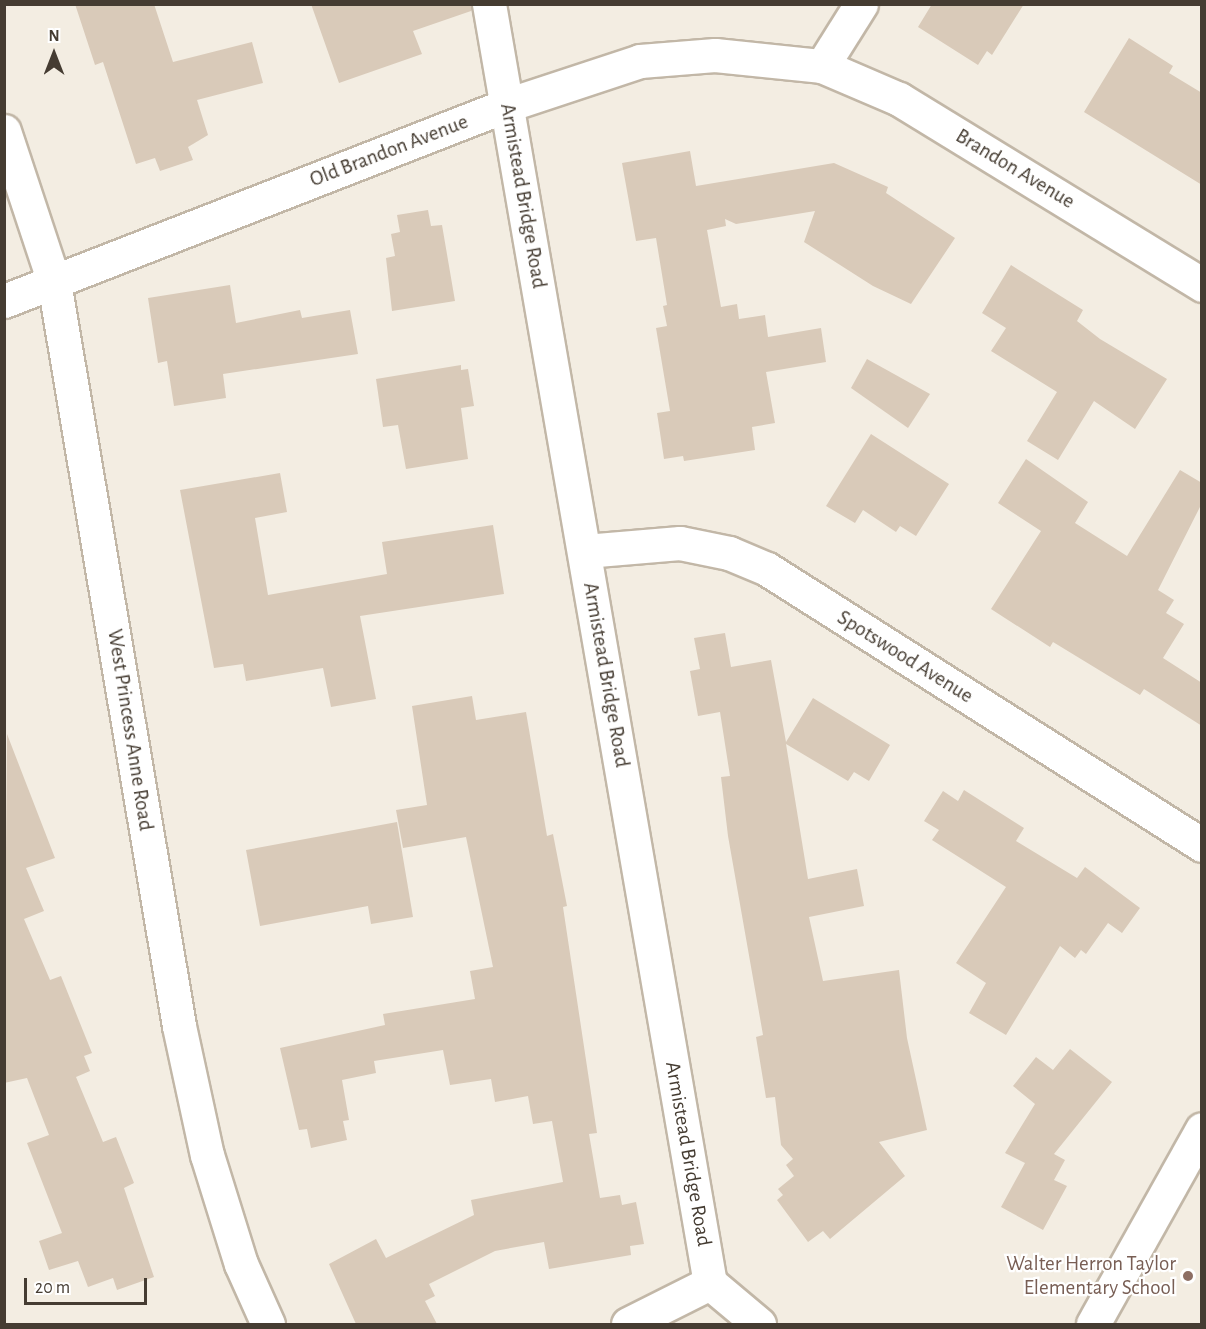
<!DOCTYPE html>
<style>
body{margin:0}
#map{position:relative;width:1206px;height:1329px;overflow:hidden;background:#f3ede2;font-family:"Alegreya Sans",sans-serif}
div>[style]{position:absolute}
.building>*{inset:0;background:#d9cab9}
.roads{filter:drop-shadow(2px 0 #c2b7a7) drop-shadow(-2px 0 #c2b7a7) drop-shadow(0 2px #c2b7a7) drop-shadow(0 -2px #c2b7a7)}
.minor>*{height:33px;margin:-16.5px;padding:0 16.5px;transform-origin:16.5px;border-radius:16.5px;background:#fff}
.dots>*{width:16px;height:16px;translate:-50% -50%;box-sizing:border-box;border:3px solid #fff;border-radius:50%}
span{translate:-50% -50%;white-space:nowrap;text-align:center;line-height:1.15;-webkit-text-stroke:4.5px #fff;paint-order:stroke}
.street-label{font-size:21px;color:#453c32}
.education-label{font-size:21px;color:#785e54}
.right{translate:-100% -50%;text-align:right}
.frame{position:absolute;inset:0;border:6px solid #453c32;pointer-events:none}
.north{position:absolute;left:24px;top:24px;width:60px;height:60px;-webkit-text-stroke:4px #fff;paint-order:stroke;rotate:0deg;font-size:16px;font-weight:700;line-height:24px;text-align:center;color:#453c32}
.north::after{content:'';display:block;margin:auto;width:21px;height:27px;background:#453c32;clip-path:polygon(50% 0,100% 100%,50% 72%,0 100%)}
.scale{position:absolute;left:24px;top:1278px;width:123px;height:27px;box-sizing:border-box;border:3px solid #453c32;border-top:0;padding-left:8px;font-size:18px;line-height:21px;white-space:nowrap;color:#453c32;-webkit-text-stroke:4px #fff;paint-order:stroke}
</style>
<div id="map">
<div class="building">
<div style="clip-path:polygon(75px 4px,154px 4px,173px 62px,252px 42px,263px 83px,197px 100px,208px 135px,188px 147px,193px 160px,160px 171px,155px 158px,136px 164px,103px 62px,95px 65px)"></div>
<div style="clip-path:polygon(311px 4px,471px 4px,471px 11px,413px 31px,422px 54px,339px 83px)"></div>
<div style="clip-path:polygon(932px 4px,1024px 4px,992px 55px,987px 51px,978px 65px,918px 27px)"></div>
<div style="clip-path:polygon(1129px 38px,1173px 66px,1169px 73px,1202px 93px,1202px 185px,1084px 112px)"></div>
<div style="clip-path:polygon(690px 151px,696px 186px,834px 163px,888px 187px,886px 193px,955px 238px,911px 304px,873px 286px,804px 242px,815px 211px,736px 224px,725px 219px,726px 226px,707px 230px,721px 307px,737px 304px,739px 319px,765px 315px,768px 337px,821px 328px,826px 362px,766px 372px,775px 423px,752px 427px,755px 450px,684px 461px,683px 456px,664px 459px,657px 413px,670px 411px,656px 328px,667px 326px,663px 306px,667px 305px,656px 238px,636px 241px,622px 163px)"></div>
<div style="clip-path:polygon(428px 210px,431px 226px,442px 225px,455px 301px,392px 311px,386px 258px,395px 256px,391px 234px,400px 232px,397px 215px)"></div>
<div style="clip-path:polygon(1011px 265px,1083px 310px,1077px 321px,1100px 339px,1167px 379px,1135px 429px,1094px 401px,1058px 460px,1027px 441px,1057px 392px,991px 351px,1006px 328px,982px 313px)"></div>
<div style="clip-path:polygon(230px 285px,236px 323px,300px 310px,302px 318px,350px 310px,358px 354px,223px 374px,226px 398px,174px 406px,167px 361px,158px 363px,148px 298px)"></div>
<div style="clip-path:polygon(867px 359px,930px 394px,908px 428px,851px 388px)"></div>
<div style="clip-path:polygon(461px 365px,461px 370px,468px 369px,474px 406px,461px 408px,468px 459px,406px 469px,398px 425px,383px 427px,376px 379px)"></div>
<div style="clip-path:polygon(871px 434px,949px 484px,916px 536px,900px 526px,896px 532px,863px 510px,855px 523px,826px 506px)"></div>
<div style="clip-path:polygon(1026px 459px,1088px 502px,1075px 523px,1127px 556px,1180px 470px,1202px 483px,1202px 503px,1158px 590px,1174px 600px,1166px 613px,1184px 624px,1163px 658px,1202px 683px,1202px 726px,1144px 689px,1140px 695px,1053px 642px,1050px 647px,991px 609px,1041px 531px,998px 503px)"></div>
<div style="clip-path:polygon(280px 473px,287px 512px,255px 518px,268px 595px,387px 574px,382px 542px,493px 525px,504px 594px,360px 616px,376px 699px,331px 707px,323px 668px,246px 681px,243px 664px,214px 668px,180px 490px)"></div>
<div style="clip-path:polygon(725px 633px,731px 667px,771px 660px,786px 742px,813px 698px,890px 745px,869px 781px,854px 772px,848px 781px,786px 744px,808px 879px,857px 869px,864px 906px,809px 917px,823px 981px,899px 970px,907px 1038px,927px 1130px,879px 1142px,905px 1176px,830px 1239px,823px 1231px,808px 1242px,777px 1200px,783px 1195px,778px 1189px,794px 1176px,786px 1165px,793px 1159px,781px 1145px,775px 1097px,766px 1098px,756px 1037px,763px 1035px,728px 836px,721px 777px,730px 776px,720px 712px,698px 716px,690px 671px,700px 669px,694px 638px)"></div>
<div style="clip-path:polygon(472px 696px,476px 720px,526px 712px,547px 836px,553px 834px,567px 906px,563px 907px,597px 1133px,589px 1134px,600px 1198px,620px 1195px,622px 1205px,636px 1202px,644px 1244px,630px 1246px,631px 1255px,549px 1269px,544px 1242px,495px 1251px,429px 1284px,435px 1296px,425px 1301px,437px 1324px,356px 1324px,329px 1264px,376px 1239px,386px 1258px,474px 1215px,471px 1200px,563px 1182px,552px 1121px,533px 1124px,528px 1096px,495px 1102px,491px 1079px,450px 1085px,443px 1050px,374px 1061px,376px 1073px,342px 1080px,349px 1120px,343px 1121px,347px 1140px,311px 1148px,307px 1129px,299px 1130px,280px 1048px,385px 1025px,383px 1014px,475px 999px,470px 971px,493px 967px,466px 837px,403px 848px,396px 810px,427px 805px,412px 706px)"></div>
<div style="clip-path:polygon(7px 734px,55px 858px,26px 868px,44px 911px,24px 919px,50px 980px,61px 976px,92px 1053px,84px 1056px,90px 1071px,76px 1077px,103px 1142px,116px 1137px,134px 1183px,124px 1188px,154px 1277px,117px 1290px,113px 1278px,88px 1287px,78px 1261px,49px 1270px,39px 1241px,62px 1233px,27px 1143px,49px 1135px,27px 1078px,4px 1083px)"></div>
<div style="clip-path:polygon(964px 790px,1024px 828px,1016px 841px,1077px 878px,1085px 867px,1140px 908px,1122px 933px,1108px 923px,1086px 954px,1081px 950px,1075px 958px,1060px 946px,1006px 1035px,969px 1013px,986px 983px,956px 963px,1006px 887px,932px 840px,939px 830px,924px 821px,943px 791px,958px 801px)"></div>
<div style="clip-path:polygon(397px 822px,413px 917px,371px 924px,368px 906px,260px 926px,246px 850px)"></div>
<div style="clip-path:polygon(1070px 1049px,1112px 1082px,1054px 1154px,1065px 1160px,1054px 1180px,1067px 1186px,1043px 1230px,1001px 1207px,1025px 1163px,1005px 1153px,1035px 1104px,1013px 1086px,1036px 1057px,1053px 1070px)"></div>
</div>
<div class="roads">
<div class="minor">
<div style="left:489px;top:4px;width:1298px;rotate:80.2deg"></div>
<div style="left:710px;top:1283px;width:64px;rotate:39.9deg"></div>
<div style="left:822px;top:66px;width:73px;rotate:-57.8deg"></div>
<div style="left:4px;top:131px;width:159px;rotate:71.7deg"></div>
<div style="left:54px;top:282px;width:754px;rotate:80.46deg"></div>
<div style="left:179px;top:1026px;width:132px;rotate:77.8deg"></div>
<div style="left:207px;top:1155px;width:114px;rotate:72.7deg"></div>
<div style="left:241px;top:1264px;width:66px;rotate:65.8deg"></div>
<div style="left:4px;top:301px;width:540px;rotate:-21.29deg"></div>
<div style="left:507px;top:105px;width:140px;rotate:-18.3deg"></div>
<div style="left:640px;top:61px;width:75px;rotate:-4.6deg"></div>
<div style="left:715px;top:55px;width:108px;rotate:5.9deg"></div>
<div style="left:822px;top:66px;width:84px;rotate:23.2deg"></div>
<div style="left:899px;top:99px;width:356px;rotate:31.5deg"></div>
<div style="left:585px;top:551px;width:95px;rotate:-4.8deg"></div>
<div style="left:680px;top:543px;width:50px;rotate:11.5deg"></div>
<div style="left:729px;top:553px;width:41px;rotate:22.8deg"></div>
<div style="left:767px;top:569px;width:515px;rotate:32.39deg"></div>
<div style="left:628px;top:1324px;width:92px;rotate:-26.6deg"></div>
<div style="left:1093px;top:1324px;width:223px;rotate:-60.8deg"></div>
</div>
</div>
<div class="dots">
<div style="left:1188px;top:1276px;background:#8d6e63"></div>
</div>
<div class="street-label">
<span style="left:389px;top:151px;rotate:-21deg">Old Brandon Avenue</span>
<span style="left:1015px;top:169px;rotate:31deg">Brandon Avenue</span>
<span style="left:523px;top:196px;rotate:80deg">Armistead Bridge Road</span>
<span style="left:905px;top:657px;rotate:32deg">Spotswood Avenue</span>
<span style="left:606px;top:675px;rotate:80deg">Armistead Bridge Road</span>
<span style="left:130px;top:730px;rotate:81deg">West Princess Anne Road</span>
<span style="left:688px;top:1154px;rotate:80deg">Armistead Bridge Road</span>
</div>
<div class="education-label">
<span class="right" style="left:1176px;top:1276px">Walter Herron Taylor<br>Elementary School</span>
</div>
<div class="frame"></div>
<div class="north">N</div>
<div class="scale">20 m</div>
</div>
